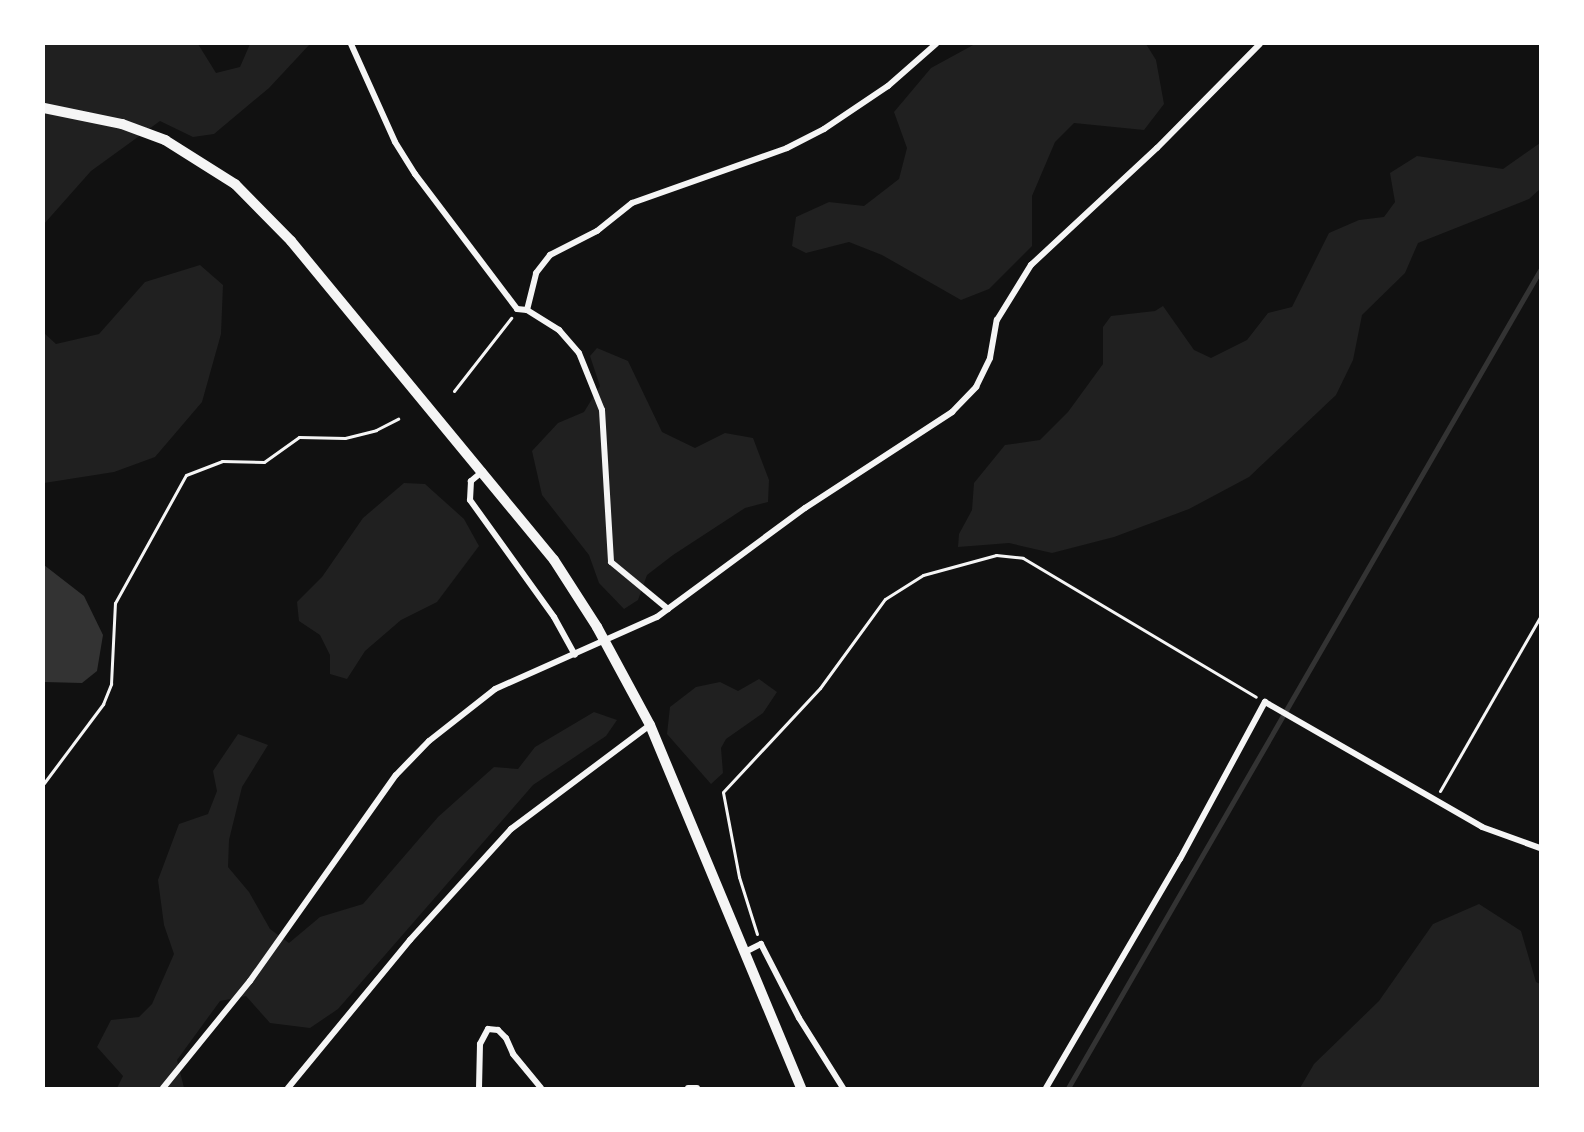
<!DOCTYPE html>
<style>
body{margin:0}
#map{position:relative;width:1584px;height:1132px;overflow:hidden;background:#111;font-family:Lato,sans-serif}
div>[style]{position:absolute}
.green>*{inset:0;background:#202020}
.water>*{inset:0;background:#333}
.stream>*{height:5px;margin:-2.5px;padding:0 2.5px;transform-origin:2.5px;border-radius:2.5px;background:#333}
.path>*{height:3px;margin:-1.5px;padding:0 1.5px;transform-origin:1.5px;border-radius:1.5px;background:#f5f5f5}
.minor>*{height:6px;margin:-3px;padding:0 3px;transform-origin:3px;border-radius:3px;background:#f5f5f5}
.tertiary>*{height:10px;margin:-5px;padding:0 5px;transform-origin:5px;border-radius:5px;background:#f5f5f5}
span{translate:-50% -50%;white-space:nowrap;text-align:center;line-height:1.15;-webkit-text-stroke:4.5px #fff;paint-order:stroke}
.frame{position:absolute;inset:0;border:45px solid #fff;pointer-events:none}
</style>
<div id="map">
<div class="green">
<div style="clip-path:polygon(44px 44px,198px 44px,216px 73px,240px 67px,250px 44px,310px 44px,269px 88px,214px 134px,193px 137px,160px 121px,91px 171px,44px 224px)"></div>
<div style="clip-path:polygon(975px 44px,1146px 44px,1156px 60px,1164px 104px,1144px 130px,1074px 123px,1055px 142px,1032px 196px,1032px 246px,989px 289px,961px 300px,882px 255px,849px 242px,806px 253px,792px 246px,796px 217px,829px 202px,864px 206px,899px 179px,907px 148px,894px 112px,931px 68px)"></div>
<div style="clip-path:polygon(1540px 143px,1540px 189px,1529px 199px,1418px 243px,1405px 273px,1362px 315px,1353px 360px,1336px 395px,1249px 477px,1189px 509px,1114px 537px,1052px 553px,1009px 543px,958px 547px,959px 534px,972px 510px,974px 483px,1005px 445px,1040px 440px,1068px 412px,1103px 364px,1103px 327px,1111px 316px,1155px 311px,1163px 306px,1194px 350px,1211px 358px,1247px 340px,1268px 313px,1292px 307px,1329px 233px,1359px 220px,1384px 217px,1395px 202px,1390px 173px,1417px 156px,1503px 169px)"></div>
<div style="clip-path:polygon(200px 265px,223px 285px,221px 334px,202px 402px,155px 457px,114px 472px,44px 483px,44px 333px,56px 344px,99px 334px,145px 282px)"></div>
<div style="clip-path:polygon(597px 348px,628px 361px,662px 432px,695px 448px,725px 433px,753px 438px,769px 480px,768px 502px,745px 508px,673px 555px,647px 575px,638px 600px,624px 609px,599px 583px,589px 555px,542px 495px,532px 451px,558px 423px,584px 412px,600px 386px,590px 356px)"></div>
<div style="clip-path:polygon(404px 483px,425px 484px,464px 519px,479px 546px,437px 602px,401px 620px,365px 651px,347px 679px,330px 674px,330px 655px,320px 635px,299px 621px,297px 602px,322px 577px,363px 518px)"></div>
<div style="clip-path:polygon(759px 679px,777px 692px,763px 713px,726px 739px,721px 748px,723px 773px,711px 784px,667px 734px,670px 707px,696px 687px,720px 682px,738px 691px)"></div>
<div style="clip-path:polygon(594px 712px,617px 720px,606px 736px,533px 785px,338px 1009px,310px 1028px,270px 1023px,246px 996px,220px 1001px,177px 1060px,184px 1088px,117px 1088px,123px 1076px,97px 1047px,111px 1020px,139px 1017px,152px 1004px,174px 954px,164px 925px,158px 880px,179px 824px,208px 814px,217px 791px,213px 771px,238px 734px,268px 745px,242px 787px,229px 840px,228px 867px,249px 892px,270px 929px,289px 943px,320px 917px,363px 904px,438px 817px,494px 767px,518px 769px,535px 747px)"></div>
<div style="clip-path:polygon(1479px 904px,1521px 931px,1536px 982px,1540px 984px,1540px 1088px,1300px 1088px,1314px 1064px,1379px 1001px,1433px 924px)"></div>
</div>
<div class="water">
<div style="clip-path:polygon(44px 565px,84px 596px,103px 635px,97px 671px,82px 683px,44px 682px)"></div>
</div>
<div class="stream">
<div style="left:1068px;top:1088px;width:944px;rotate:-60.01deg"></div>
</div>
<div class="path">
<div style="left:454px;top:391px;width:93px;rotate:-52deg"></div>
<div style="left:44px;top:783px;width:99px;rotate:-53.2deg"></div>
<div style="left:103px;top:704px;width:22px;rotate:-68deg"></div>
<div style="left:111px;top:684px;width:81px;rotate:-87.2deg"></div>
<div style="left:115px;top:603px;width:146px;rotate:-61deg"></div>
<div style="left:186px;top:475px;width:39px;rotate:-21deg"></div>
<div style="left:222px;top:461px;width:42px;rotate:1.4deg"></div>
<div style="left:264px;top:462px;width:43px;rotate:-35.5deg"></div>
<div style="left:299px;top:437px;width:46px;rotate:1.2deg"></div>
<div style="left:345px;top:438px;width:32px;rotate:-14deg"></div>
<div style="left:376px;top:430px;width:25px;rotate:-27deg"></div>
<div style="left:1440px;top:791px;width:201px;rotate:-60.1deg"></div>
<div style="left:757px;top:934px;width:60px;rotate:-107.5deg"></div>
<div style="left:739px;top:877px;width:86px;rotate:-100.7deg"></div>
<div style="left:723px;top:792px;width:142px;rotate:-47deg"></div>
<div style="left:820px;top:688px;width:110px;rotate:-53.9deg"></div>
<div style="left:885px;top:599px;width:45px;rotate:-32.3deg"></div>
<div style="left:923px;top:575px;width:76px;rotate:-15.3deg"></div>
<div style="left:996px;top:555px;width:27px;rotate:6deg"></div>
<div style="left:1023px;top:558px;width:271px;rotate:30.8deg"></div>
</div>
<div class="minor">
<div style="left:351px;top:44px;width:107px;rotate:65.8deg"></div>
<div style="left:395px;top:142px;width:38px;rotate:58deg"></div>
<div style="left:415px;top:174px;width:169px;rotate:52.9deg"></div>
<div style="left:517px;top:309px;width:10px;rotate:6deg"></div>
<div style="left:527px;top:310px;width:38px;rotate:32deg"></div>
<div style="left:559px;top:330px;width:30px;rotate:49deg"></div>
<div style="left:579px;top:353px;width:61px;rotate:68deg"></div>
<div style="left:602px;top:410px;width:152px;rotate:86.6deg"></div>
<div style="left:611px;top:562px;width:74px;rotate:39.5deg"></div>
<div style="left:527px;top:310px;width:38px;rotate:-76deg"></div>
<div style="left:536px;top:273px;width:23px;rotate:-52deg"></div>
<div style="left:550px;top:255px;width:53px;rotate:-27.1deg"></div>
<div style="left:597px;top:231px;width:45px;rotate:-38.7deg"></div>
<div style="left:632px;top:203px;width:164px;rotate:-19.5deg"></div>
<div style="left:787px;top:148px;width:42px;rotate:-27.2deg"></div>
<div style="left:824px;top:129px;width:77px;rotate:-33.9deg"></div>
<div style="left:888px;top:86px;width:64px;rotate:-41.2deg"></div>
<div style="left:483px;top:471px;width:16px;rotate:140deg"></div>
<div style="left:471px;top:481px;width:19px;rotate:93deg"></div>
<div style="left:470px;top:500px;width:144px;rotate:54.3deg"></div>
<div style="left:554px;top:617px;width:43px;rotate:61.1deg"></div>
<div style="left:745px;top:952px;width:18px;rotate:-27deg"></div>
<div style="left:761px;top:944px;width:83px;rotate:62.8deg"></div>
<div style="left:799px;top:1018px;width:83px;rotate:57.8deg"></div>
<div style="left:163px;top:1088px;width:138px;rotate:-50.9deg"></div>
<div style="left:250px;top:981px;width:252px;rotate:-54.7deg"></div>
<div style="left:396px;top:775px;width:47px;rotate:-45.9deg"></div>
<div style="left:429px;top:741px;width:84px;rotate:-38.2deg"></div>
<div style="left:495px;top:689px;width:177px;rotate:-24deg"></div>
<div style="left:657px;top:617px;width:184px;rotate:-36.4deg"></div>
<div style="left:805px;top:508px;width:176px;rotate:-33.1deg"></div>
<div style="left:952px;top:412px;width:35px;rotate:-46deg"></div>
<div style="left:976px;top:387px;width:32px;rotate:-64deg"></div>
<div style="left:990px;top:358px;width:39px;rotate:-80deg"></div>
<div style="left:997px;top:320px;width:65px;rotate:-58.3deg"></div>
<div style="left:1031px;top:265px;width:172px;rotate:-42.9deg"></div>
<div style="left:1157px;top:148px;width:146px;rotate:-45.3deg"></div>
<div style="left:288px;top:1088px;width:192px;rotate:-50.5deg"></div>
<div style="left:410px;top:940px;width:150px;rotate:-47.7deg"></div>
<div style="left:511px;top:829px;width:174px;rotate:-36.8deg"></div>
<div style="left:479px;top:1088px;width:44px;rotate:-88.7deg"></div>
<div style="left:480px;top:1044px;width:17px;rotate:-62deg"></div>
<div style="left:488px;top:1029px;width:10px;rotate:6deg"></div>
<div style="left:498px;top:1030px;width:11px;rotate:45deg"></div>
<div style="left:506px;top:1038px;width:17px;rotate:66deg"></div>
<div style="left:513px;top:1054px;width:44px;rotate:50.5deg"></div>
<div style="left:688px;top:1088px;width:9px"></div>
<div style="left:1046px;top:1088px;width:265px;rotate:-59.7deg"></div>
<div style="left:1180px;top:859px;width:179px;rotate:-61.6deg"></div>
<div style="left:1265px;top:702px;width:250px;rotate:29.9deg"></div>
<div style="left:1482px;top:827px;width:62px;rotate:19.9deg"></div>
</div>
<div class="tertiary">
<div style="left:44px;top:108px;width:80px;rotate:11.6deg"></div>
<div style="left:122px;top:124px;width:46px;rotate:20.4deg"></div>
<div style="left:165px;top:140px;width:83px;rotate:32.2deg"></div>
<div style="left:235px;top:184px;width:80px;rotate:45.5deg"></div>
<div style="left:291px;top:241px;width:413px;rotate:50.5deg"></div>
<div style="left:554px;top:560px;width:80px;rotate:57.3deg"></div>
<div style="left:597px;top:627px;width:111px;rotate:61.6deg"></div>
<div style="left:650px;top:725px;width:393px;rotate:67.4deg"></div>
</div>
<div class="frame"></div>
</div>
